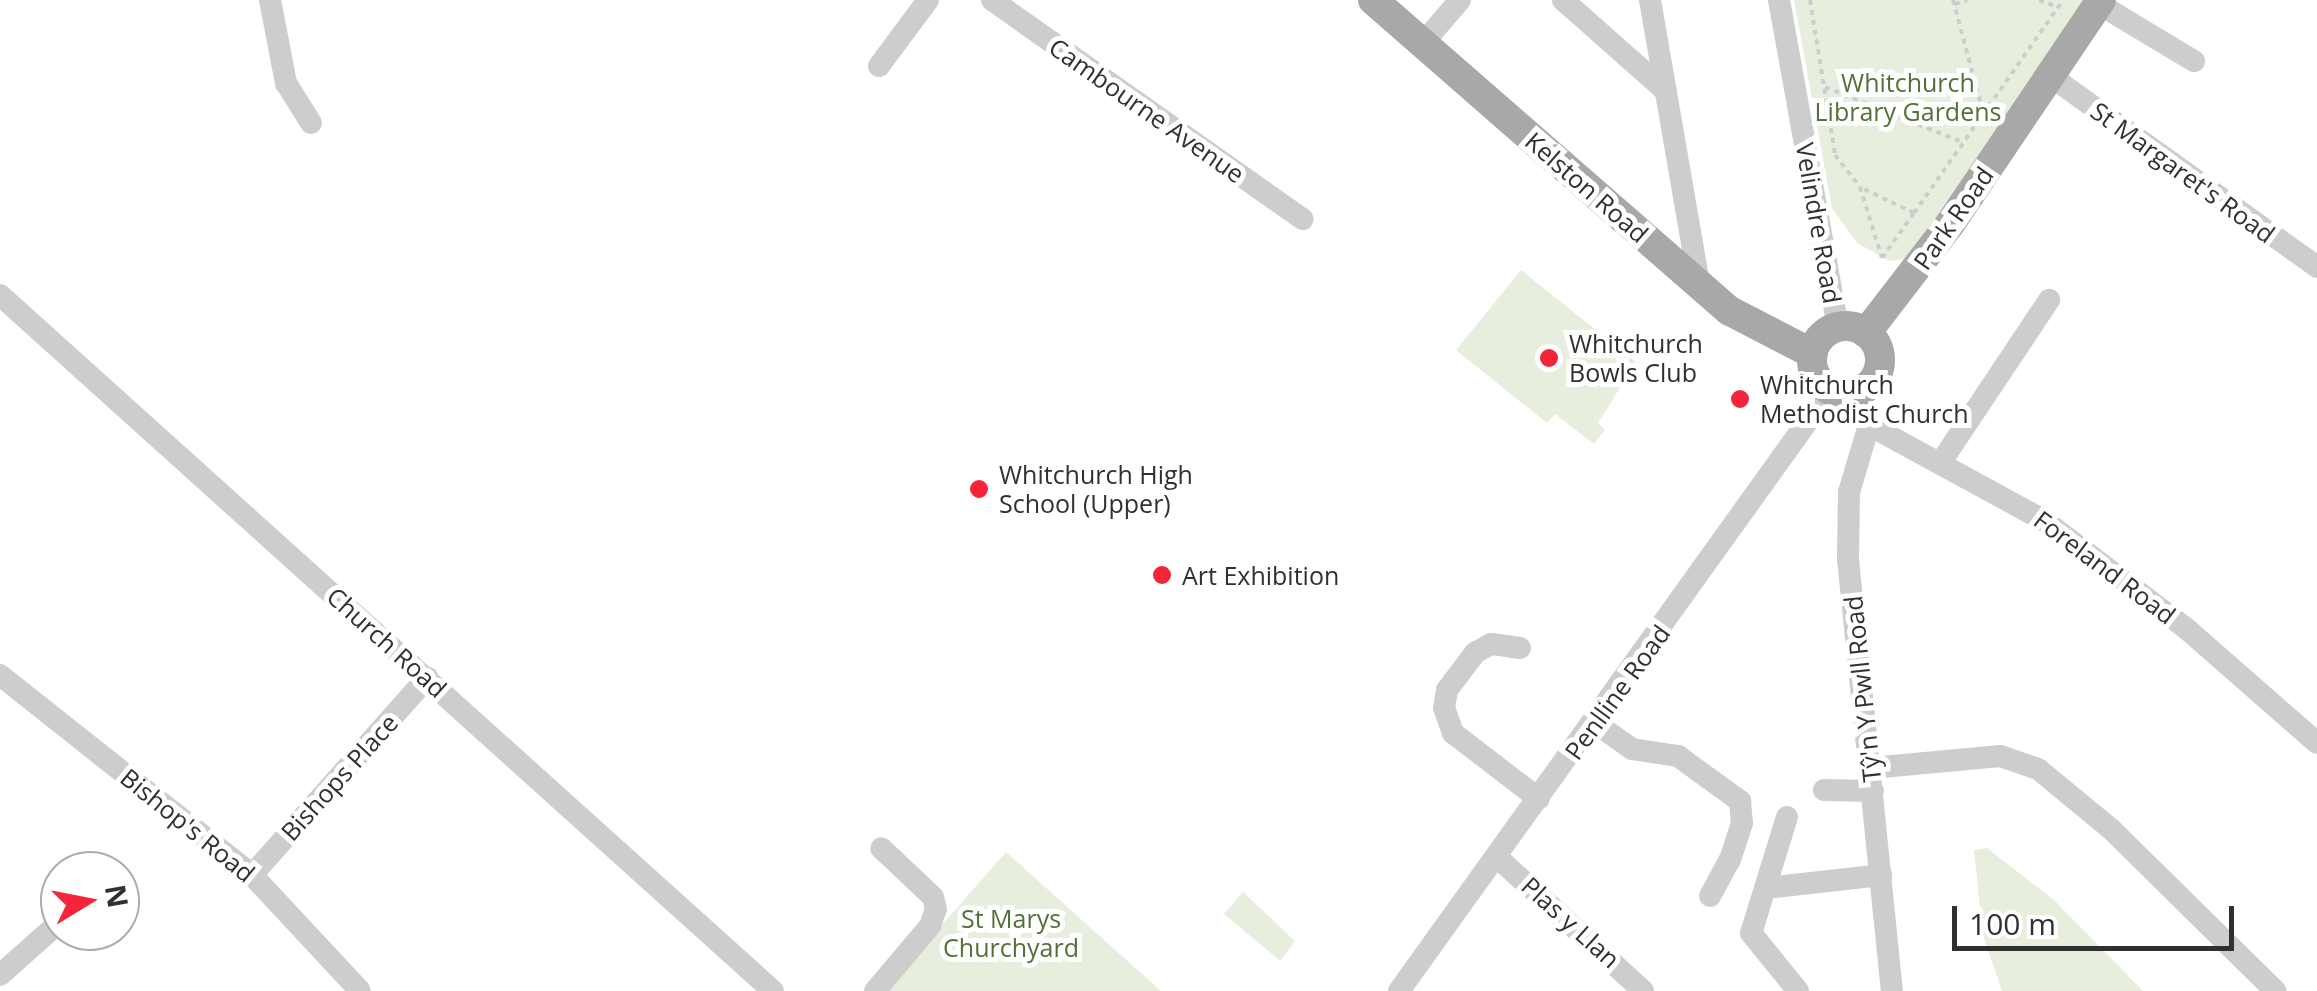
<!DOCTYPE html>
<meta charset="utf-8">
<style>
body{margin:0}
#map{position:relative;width:2317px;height:991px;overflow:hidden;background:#fff;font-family:"Open Sans",sans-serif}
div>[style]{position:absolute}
.green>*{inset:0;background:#e7eedd}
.path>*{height:4px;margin-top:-2px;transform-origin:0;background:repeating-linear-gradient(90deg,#cdcdcd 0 5px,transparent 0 10px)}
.minor>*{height:22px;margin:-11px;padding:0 11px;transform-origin:11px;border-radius:11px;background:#cdcdcd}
.major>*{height:30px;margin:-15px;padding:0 15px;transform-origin:15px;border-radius:15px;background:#a8a8a8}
.major>.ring{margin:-15px;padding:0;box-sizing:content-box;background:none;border:30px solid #a8a8a8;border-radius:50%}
.dots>*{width:28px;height:28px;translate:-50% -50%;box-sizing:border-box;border:5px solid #fff;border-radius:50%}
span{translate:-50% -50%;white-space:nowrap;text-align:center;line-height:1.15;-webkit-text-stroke:10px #fff;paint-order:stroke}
.park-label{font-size:25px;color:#547039}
.street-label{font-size:25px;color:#303030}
.poi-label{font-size:25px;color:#303030}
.left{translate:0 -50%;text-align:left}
.north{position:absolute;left:40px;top:851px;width:100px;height:100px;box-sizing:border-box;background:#fff;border:2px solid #acacac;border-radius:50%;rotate:80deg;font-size:28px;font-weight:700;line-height:40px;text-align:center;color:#303030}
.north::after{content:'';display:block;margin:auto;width:35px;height:45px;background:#f4253b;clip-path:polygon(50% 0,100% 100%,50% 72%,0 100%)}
.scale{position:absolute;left:1952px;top:906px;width:282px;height:45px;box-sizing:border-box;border:5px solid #303030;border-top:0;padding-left:12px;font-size:30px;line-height:35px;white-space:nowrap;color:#303030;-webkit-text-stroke:8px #fff;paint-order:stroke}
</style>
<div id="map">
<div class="green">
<div style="clip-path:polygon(1794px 0,2090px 0,1909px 258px,1890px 261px,1857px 243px,1832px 208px)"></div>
<div style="clip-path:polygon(1521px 270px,1636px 362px,1598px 423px,1605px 430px,1594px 444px,1555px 414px,1547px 423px,1456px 350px)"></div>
<div style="clip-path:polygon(1987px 848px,2054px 900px,2143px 991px,2002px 991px,1983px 936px,1978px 889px,1974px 850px)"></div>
<div style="clip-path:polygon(1006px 852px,1161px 991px,884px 991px)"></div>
<div style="clip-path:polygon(1243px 892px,1295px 941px,1280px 961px,1224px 914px)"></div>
</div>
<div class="path">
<div style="left:1810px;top:0;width:157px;rotate:80.8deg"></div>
<div style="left:1835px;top:155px;width:41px;rotate:52deg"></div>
<div style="left:1860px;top:187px;width:74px;rotate:72.8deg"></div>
<div style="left:1882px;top:258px;width:55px;rotate:-54.6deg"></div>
<div style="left:1914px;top:213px;width:60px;rotate:-154.3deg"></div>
<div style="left:1953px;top:0;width:116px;rotate:75deg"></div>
<div style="left:2039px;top:0;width:20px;rotate:20deg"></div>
<div style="left:1955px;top:4px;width:13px;rotate:-18deg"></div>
<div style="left:1825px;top:87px;width:148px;rotate:21.9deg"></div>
<div style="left:1914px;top:213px;width:260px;rotate:-55deg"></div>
</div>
<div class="minor">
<div style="left:270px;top:0;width:85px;rotate:79.1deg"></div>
<div style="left:286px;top:83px;width:47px;rotate:58deg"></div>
<div style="left:992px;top:0;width:380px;rotate:35.2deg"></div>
<div style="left:1563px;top:0;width:137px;rotate:41.5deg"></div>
<div style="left:1650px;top:0;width:289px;rotate:80.2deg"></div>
<div style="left:1779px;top:0;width:332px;rotate:79.8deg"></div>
<div style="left:2099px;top:4px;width:111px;rotate:31deg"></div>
<div style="left:1423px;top:43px;width:57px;rotate:-49.3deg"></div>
<div style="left:879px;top:66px;width:82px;rotate:-53.4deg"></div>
<div style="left:2049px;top:75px;width:330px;rotate:35.6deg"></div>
<div style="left:0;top:295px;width:1040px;rotate:42deg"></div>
<div style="left:1857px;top:392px;width:35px;rotate:70deg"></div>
<div style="left:1869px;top:425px;width:70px;rotate:106.6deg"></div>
<div style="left:1849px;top:492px;width:67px;rotate:90.9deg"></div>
<div style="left:1848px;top:559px;width:434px;rotate:84.2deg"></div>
<div style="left:1869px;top:425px;width:200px;rotate:28.6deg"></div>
<div style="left:2045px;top:521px;width:180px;rotate:37.3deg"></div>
<div style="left:2188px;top:630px;width:171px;rotate:41.2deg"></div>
<div style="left:1941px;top:462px;width:195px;rotate:-56.3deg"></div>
<div style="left:1520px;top:648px;width:29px;rotate:-172deg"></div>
<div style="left:1491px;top:644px;width:18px;rotate:151deg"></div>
<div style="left:1475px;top:653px;width:46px;rotate:127.1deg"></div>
<div style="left:1447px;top:690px;width:18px;rotate:99deg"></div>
<div style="left:1444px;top:708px;width:27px;rotate:70deg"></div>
<div style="left:1453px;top:733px;width:108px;rotate:37.5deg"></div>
<div style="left:0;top:675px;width:322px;rotate:38.4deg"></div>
<div style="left:252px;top:875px;width:158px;rotate:47deg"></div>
<div style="left:1594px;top:722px;width:47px;rotate:35.4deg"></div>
<div style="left:1632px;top:749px;width:47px;rotate:8.7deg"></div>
<div style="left:1678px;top:756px;width:77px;rotate:36deg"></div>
<div style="left:1740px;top:801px;width:22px;rotate:85deg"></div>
<div style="left:1742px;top:823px;width:38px;rotate:108deg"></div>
<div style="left:1730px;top:859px;width:42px;rotate:118.4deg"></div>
<div style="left:1871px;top:768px;width:130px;rotate:-5.3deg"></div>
<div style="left:2000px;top:756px;width:40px;rotate:18.9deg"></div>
<div style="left:2038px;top:769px;width:94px;rotate:39.4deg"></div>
<div style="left:2111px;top:829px;width:231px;rotate:44.6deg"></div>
<div style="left:1824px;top:790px;width:49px;rotate:1.2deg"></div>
<div style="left:1787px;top:817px;width:121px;rotate:107.2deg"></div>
<div style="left:1751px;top:933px;width:75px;rotate:51deg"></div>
<div style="left:1497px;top:857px;width:198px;rotate:42.5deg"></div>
<div style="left:252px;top:875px;width:264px;rotate:-48.4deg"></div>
<div style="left:1766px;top:888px;width:116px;rotate:-6.4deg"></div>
<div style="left:0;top:975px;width:71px;rotate:-41.6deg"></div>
<div style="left:875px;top:991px;width:85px;rotate:-49.8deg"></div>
<div style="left:930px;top:926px;width:18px;rotate:-71deg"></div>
<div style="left:936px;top:909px;width:12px;rotate:-104deg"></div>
<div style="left:933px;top:897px;width:71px;rotate:-136.7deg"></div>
<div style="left:1399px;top:991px;width:740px;rotate:-54.35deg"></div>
</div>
<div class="major">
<div style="left:1373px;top:0;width:473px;rotate:41.1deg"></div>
<div style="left:1730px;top:311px;width:93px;rotate:27.4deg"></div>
<div class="ring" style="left:1812px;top:326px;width:38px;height:38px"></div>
<div style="left:1866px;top:333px;width:138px;rotate:-52.4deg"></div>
<div style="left:1950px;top:224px;width:270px;rotate:-56deg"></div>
</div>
<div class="dots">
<div style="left:1549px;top:358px;background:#f4253b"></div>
<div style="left:1740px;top:399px;background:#f4253b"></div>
<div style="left:979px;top:489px;background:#f4253b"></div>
<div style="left:1162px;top:575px;background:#f4253b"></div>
</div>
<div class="park-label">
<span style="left:1908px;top:97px">Whitchurch<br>Library Gardens</span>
<span style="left:1011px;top:933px">St Marys<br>Churchyard</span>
</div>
<div class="street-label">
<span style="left:1147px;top:110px;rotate:35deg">Cambourne Avenue</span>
<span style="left:2183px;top:172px;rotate:36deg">St Margaret's Road</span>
<span style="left:1587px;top:187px;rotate:41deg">Kelston Road</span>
<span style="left:1953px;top:218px;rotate:-55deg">Park Road</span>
<span style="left:1819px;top:223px;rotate:80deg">Velindre Road</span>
<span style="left:2105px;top:567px;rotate:37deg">Foreland Road</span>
<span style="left:387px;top:642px;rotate:42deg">Church Road</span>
<span style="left:1862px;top:689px;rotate:-96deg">Tŷ'n Y Pwll Road</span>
<span style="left:1617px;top:692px;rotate:-54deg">Penlline Road</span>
<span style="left:339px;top:777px;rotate:-48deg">Bishops Place</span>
<span style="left:188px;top:825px;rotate:39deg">Bishop's Road</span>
<span style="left:1571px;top:922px;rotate:42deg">Plas y Llan</span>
</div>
<div class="poi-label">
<span class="left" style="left:1569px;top:358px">Whitchurch<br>Bowls Club</span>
<span class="left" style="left:1760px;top:399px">Whitchurch<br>Methodist Church</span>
<span class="left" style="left:999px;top:489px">Whitchurch High<br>School (Upper)</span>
<span class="left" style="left:1182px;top:575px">Art Exhibition</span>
</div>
<div class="north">N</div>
<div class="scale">100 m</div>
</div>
